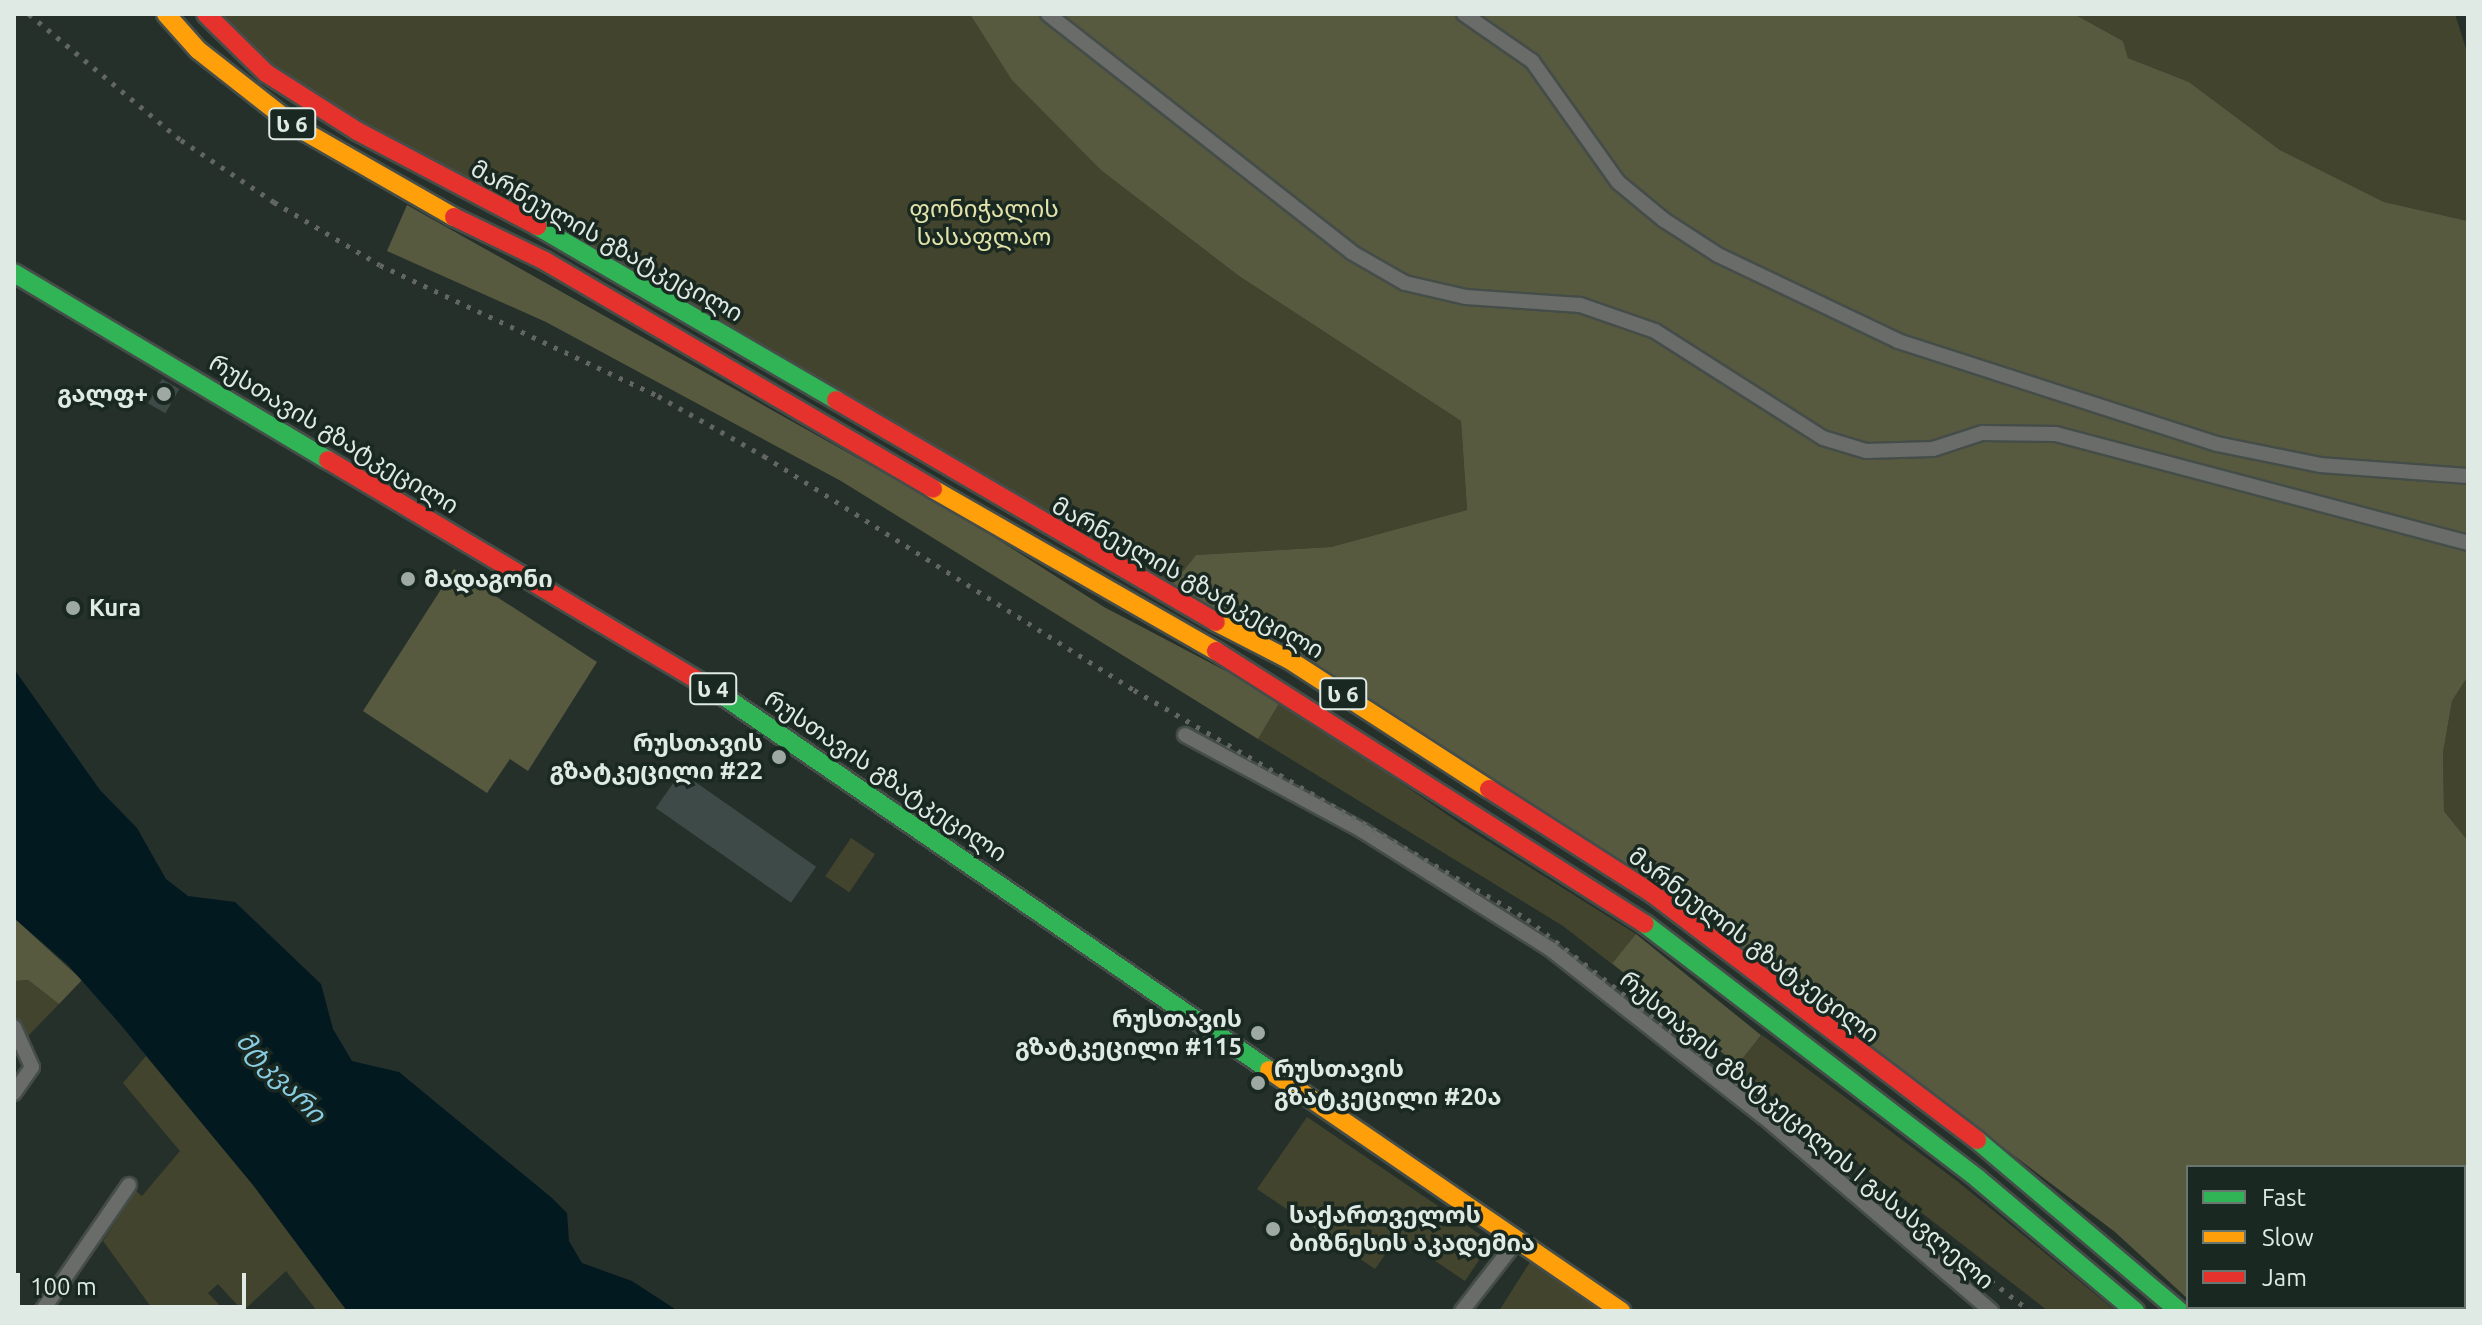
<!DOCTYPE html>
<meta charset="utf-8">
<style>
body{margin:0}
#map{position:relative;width:2482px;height:1325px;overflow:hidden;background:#26302b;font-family:Ubuntu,"Noto Sans Georgian",sans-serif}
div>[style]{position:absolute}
.green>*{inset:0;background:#43442d;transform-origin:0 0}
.forest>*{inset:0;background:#585a3f;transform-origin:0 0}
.water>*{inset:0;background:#031920}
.building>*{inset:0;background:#3e4a47;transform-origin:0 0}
.roads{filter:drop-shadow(2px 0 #454d49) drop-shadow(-2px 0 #454d49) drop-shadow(0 2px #454d49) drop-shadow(0 -2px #454d49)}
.street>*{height:14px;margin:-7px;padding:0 7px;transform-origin:7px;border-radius:7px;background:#696c69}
.fast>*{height:18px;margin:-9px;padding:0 9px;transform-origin:9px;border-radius:9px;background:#30b455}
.slow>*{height:18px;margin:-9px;padding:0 9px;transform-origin:9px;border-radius:9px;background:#ff9f0a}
.jam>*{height:18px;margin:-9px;padding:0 9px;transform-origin:9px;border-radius:9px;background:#e5322d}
.rail>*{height:5px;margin-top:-2.5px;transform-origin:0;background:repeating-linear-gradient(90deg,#626764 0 4px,transparent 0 12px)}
.dots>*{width:22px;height:22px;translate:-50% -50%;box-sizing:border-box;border:4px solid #192922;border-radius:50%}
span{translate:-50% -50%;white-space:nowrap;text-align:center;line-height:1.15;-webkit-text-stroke:7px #192922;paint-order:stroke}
.shield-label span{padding:2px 6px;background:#192922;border:2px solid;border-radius:6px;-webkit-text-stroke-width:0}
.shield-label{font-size:22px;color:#e0eae5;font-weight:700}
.park-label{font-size:24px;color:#e2e2a9}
.street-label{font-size:24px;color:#e0eae5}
.poi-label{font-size:24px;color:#e0eae5;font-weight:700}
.right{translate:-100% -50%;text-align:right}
.left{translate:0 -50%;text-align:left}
.water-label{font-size:26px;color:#89cde3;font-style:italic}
.frame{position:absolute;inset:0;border:16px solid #e0eae5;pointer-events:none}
.legend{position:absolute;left:2186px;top:1165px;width:280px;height:144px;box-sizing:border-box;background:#192922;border:2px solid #697670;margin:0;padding:10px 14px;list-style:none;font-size:24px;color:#e0eae5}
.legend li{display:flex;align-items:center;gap:16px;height:40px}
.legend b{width:40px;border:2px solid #697670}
.scale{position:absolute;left:16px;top:1273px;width:230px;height:36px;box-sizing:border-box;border:4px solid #e0eae5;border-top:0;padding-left:10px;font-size:24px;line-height:28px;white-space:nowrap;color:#e0eae5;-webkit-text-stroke:6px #192922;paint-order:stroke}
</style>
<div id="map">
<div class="green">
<div style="clip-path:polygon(215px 14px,970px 14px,1102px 171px,1239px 276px,1461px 421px,1467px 510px,1331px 547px,1196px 555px,1167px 591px,328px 108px,264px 64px)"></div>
<div style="clip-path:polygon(2074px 14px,2455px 14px,2468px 55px,2468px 221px,2384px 202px,2280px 150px,2189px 82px,2128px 58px,2123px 41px)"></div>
<div style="clip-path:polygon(2468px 676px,2468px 841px,2444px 811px,2443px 753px,2452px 701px)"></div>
<div style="clip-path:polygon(1281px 700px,1462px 825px,1636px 934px,1612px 964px,1563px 926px,1258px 739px)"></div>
<div style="left:851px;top:838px;width:29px;height:46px;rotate:34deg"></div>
<div style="clip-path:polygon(28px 980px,59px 1004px,28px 1036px,14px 1022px,14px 981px)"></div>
<div style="clip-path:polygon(1762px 1035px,1957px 1181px,2116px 1311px,2048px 1311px,1733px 1066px)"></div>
<div style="clip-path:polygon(146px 1056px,253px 1185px,347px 1311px,317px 1311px,286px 1271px,243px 1311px,218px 1284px,208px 1293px,225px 1311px,154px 1311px,103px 1241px,136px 1191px,142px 1196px,180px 1151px,123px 1083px)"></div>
<div style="clip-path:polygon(1307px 1117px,1491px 1242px,1465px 1281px,1398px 1236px,1375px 1269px,1257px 1189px)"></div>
<div style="clip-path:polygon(1530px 1262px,1601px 1311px,1499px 1311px)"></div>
</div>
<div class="forest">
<div style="clip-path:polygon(970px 14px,2074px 14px,2123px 41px,2128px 58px,2189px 82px,2280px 150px,2384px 202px,2468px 221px,2468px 676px,2452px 701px,2443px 753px,2444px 811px,2468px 841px,2468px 1311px,2202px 1311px,2197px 1307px,2464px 1307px,2464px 1167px,2188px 1167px,2188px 1299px,2115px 1232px,1709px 925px,1167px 591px,1196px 555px,1331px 547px,1467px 510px,1461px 421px,1239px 276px,1102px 171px,1012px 80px)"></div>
<div style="clip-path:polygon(407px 205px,966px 519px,1104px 607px,1281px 700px,1258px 739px,841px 481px,546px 322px,387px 251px)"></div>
<div style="clip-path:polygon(454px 569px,597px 662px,528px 771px,510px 759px,487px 793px,363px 711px)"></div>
<div style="clip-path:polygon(14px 918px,82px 980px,59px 1004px,28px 980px,14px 981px)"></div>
<div style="left:1636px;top:934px;width:161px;height:38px;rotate:39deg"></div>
</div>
<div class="water">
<div style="clip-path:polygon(14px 669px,100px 790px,137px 828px,166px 879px,188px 896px,235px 902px,321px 984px,333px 1029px,352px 1061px,399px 1072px,552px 1198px,567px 1213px,569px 1241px,582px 1263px,632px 1281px,678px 1311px,347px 1311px,253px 1185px,120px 1024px,68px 965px,14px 918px)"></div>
</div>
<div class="building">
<div style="left:162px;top:379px;width:20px;height:28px;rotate:30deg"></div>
<div style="left:681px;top:772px;width:165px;height:44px;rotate:35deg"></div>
</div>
<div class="roads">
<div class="street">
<div style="left:1048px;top:14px;width:385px;rotate:38.1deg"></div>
<div style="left:1351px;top:252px;width:62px;rotate:29.9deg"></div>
<div style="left:1405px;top:283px;width:63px;rotate:12.9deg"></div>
<div style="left:1466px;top:297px;width:114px;rotate:4deg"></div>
<div style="left:1580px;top:305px;width:79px;rotate:19.1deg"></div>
<div style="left:1655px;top:331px;width:199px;rotate:32.5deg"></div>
<div style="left:1823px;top:438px;width:45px;rotate:16.8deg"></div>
<div style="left:1866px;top:451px;width:67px;rotate:-1.7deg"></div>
<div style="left:1933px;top:449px;width:52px;rotate:-18.1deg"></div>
<div style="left:1982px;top:433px;width:74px;rotate:0.8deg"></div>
<div style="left:2056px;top:434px;width:426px;rotate:14.8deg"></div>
<div style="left:1464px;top:14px;width:83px;rotate:34.7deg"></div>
<div style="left:1532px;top:61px;width:148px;rotate:54.6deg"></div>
<div style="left:1618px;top:182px;width:60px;rotate:39.6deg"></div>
<div style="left:1664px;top:220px;width:64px;rotate:32.9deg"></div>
<div style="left:1718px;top:255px;width:199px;rotate:25.5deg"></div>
<div style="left:1898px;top:341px;width:335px;rotate:17.9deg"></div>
<div style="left:2217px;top:444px;width:105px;rotate:11.5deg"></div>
<div style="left:2320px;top:465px;width:148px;rotate:4.3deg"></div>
<div style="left:1185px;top:735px;width:202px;rotate:28.3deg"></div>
<div style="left:1363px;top:831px;width:220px;rotate:32.2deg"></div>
<div style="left:1549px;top:948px;width:273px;rotate:38.2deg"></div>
<div style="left:1764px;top:1117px;width:299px;rotate:40.5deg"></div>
<div style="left:14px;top:1027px;width:44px;rotate:65.8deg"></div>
<div style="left:32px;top:1067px;width:32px;rotate:125deg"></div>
<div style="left:42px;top:1311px;width:153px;rotate:-55.4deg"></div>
<div style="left:1462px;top:1311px;width:91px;rotate:-52.1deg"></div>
</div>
<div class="fast">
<div style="left:537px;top:226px;width:346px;rotate:30.2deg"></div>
<div style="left:14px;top:273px;width:365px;rotate:30.8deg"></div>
<div style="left:722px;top:695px;width:663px;rotate:34.43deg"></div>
<div style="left:1645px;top:924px;width:418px;rotate:37.4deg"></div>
<div style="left:1977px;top:1178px;width:207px;rotate:40.1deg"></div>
<div style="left:1977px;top:1140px;width:265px;rotate:40.2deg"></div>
</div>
<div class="slow">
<div style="left:166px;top:14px;width:48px;rotate:48.4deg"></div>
<div style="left:198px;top:50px;width:123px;rotate:38.1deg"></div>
<div style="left:295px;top:126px;width:183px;rotate:29.8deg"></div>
<div style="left:933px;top:489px;width:326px;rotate:29.8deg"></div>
<div style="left:1216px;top:622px;width:81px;rotate:27.2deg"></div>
<div style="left:1288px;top:659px;width:239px;rotate:32.9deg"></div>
<div style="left:1269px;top:1070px;width:427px;rotate:34.4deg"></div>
</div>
<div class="jam">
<div style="left:206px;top:14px;width:84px;rotate:44.5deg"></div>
<div style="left:266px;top:73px;width:108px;rotate:32.5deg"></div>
<div style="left:357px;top:131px;width:204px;rotate:27.8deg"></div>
<div style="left:454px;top:217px;width:101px;rotate:25.8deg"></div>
<div style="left:545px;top:261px;width:450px;rotate:30.4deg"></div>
<div style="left:836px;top:400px;width:440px;rotate:30.3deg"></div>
<div style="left:328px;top:460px;width:459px;rotate:30.8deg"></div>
<div style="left:1216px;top:651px;width:508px;rotate:32.47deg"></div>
<div style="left:1489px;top:789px;width:195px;rotate:32.6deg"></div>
<div style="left:1653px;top:894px;width:407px;rotate:37.2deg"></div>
</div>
</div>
<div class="rail">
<div style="left:29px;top:14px;width:197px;rotate:39.7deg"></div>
<div style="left:181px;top:140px;width:112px;rotate:33.7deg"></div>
<div style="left:274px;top:202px;width:123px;rotate:30.7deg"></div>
<div style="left:380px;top:265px;width:307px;rotate:25.2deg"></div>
<div style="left:658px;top:396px;width:122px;rotate:29.5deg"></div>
<div style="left:764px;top:456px;width:438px;rotate:32.3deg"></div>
<div style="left:1134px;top:690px;width:455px;rotate:30.2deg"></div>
<div style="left:1527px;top:919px;width:638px;rotate:37.93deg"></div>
</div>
<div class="dots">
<div style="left:164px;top:394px;background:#9fa9a4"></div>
<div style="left:408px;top:579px;background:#9fa9a4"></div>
<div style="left:73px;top:608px;background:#9fa9a4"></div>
<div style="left:779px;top:757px;background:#9fa9a4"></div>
<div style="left:1258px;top:1033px;background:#9fa9a4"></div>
<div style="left:1258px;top:1083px;background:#9fa9a4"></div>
<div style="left:1273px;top:1229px;background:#9fa9a4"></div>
</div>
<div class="shield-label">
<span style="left:292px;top:124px">ს 6</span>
<span style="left:713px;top:689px">ს 4</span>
<span style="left:1343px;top:694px">ს 6</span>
</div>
<div class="park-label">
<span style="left:984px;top:223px">ფონიჭალის<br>სასაფლაო</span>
</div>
<div class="street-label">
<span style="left:607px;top:241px;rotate:29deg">მარნეულის გზატკეცილი</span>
<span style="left:334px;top:434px;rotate:31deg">რუსთავის გზატკეცილი</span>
<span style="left:1188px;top:578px;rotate:29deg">მარნეულის გზატკეცილი</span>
<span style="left:886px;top:776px;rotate:34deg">რუსთავის გზატკეცილი</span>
<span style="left:1754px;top:945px;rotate:37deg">მარნეულის გზატკეცილი</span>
<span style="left:1807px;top:1130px;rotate:40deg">რუსთავის გზატკეცილის I გასასვლელი</span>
</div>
<div class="poi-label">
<span class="right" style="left:148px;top:394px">გალფ+</span>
<span class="left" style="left:424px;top:579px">მადაგონი</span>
<span class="left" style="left:89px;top:608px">Kura</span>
<span class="right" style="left:763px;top:757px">რუსთავის<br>გზატკეცილი #22</span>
<span class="right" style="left:1242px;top:1033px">რუსთავის<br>გზატკეცილი #115</span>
<span class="left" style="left:1274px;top:1083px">რუსთავის<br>გზატკეცილი #20ა</span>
<span class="left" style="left:1289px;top:1229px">საქართველოს<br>ბიზნესის აკადემია</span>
</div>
<div class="water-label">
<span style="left:281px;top:1077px;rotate:46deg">მტკვარი</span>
</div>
<div class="frame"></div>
<ul class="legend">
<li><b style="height:10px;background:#30b455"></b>Fast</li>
<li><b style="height:10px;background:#ff9f0a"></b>Slow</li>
<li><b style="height:10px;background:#e5322d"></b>Jam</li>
</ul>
<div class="scale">100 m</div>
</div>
